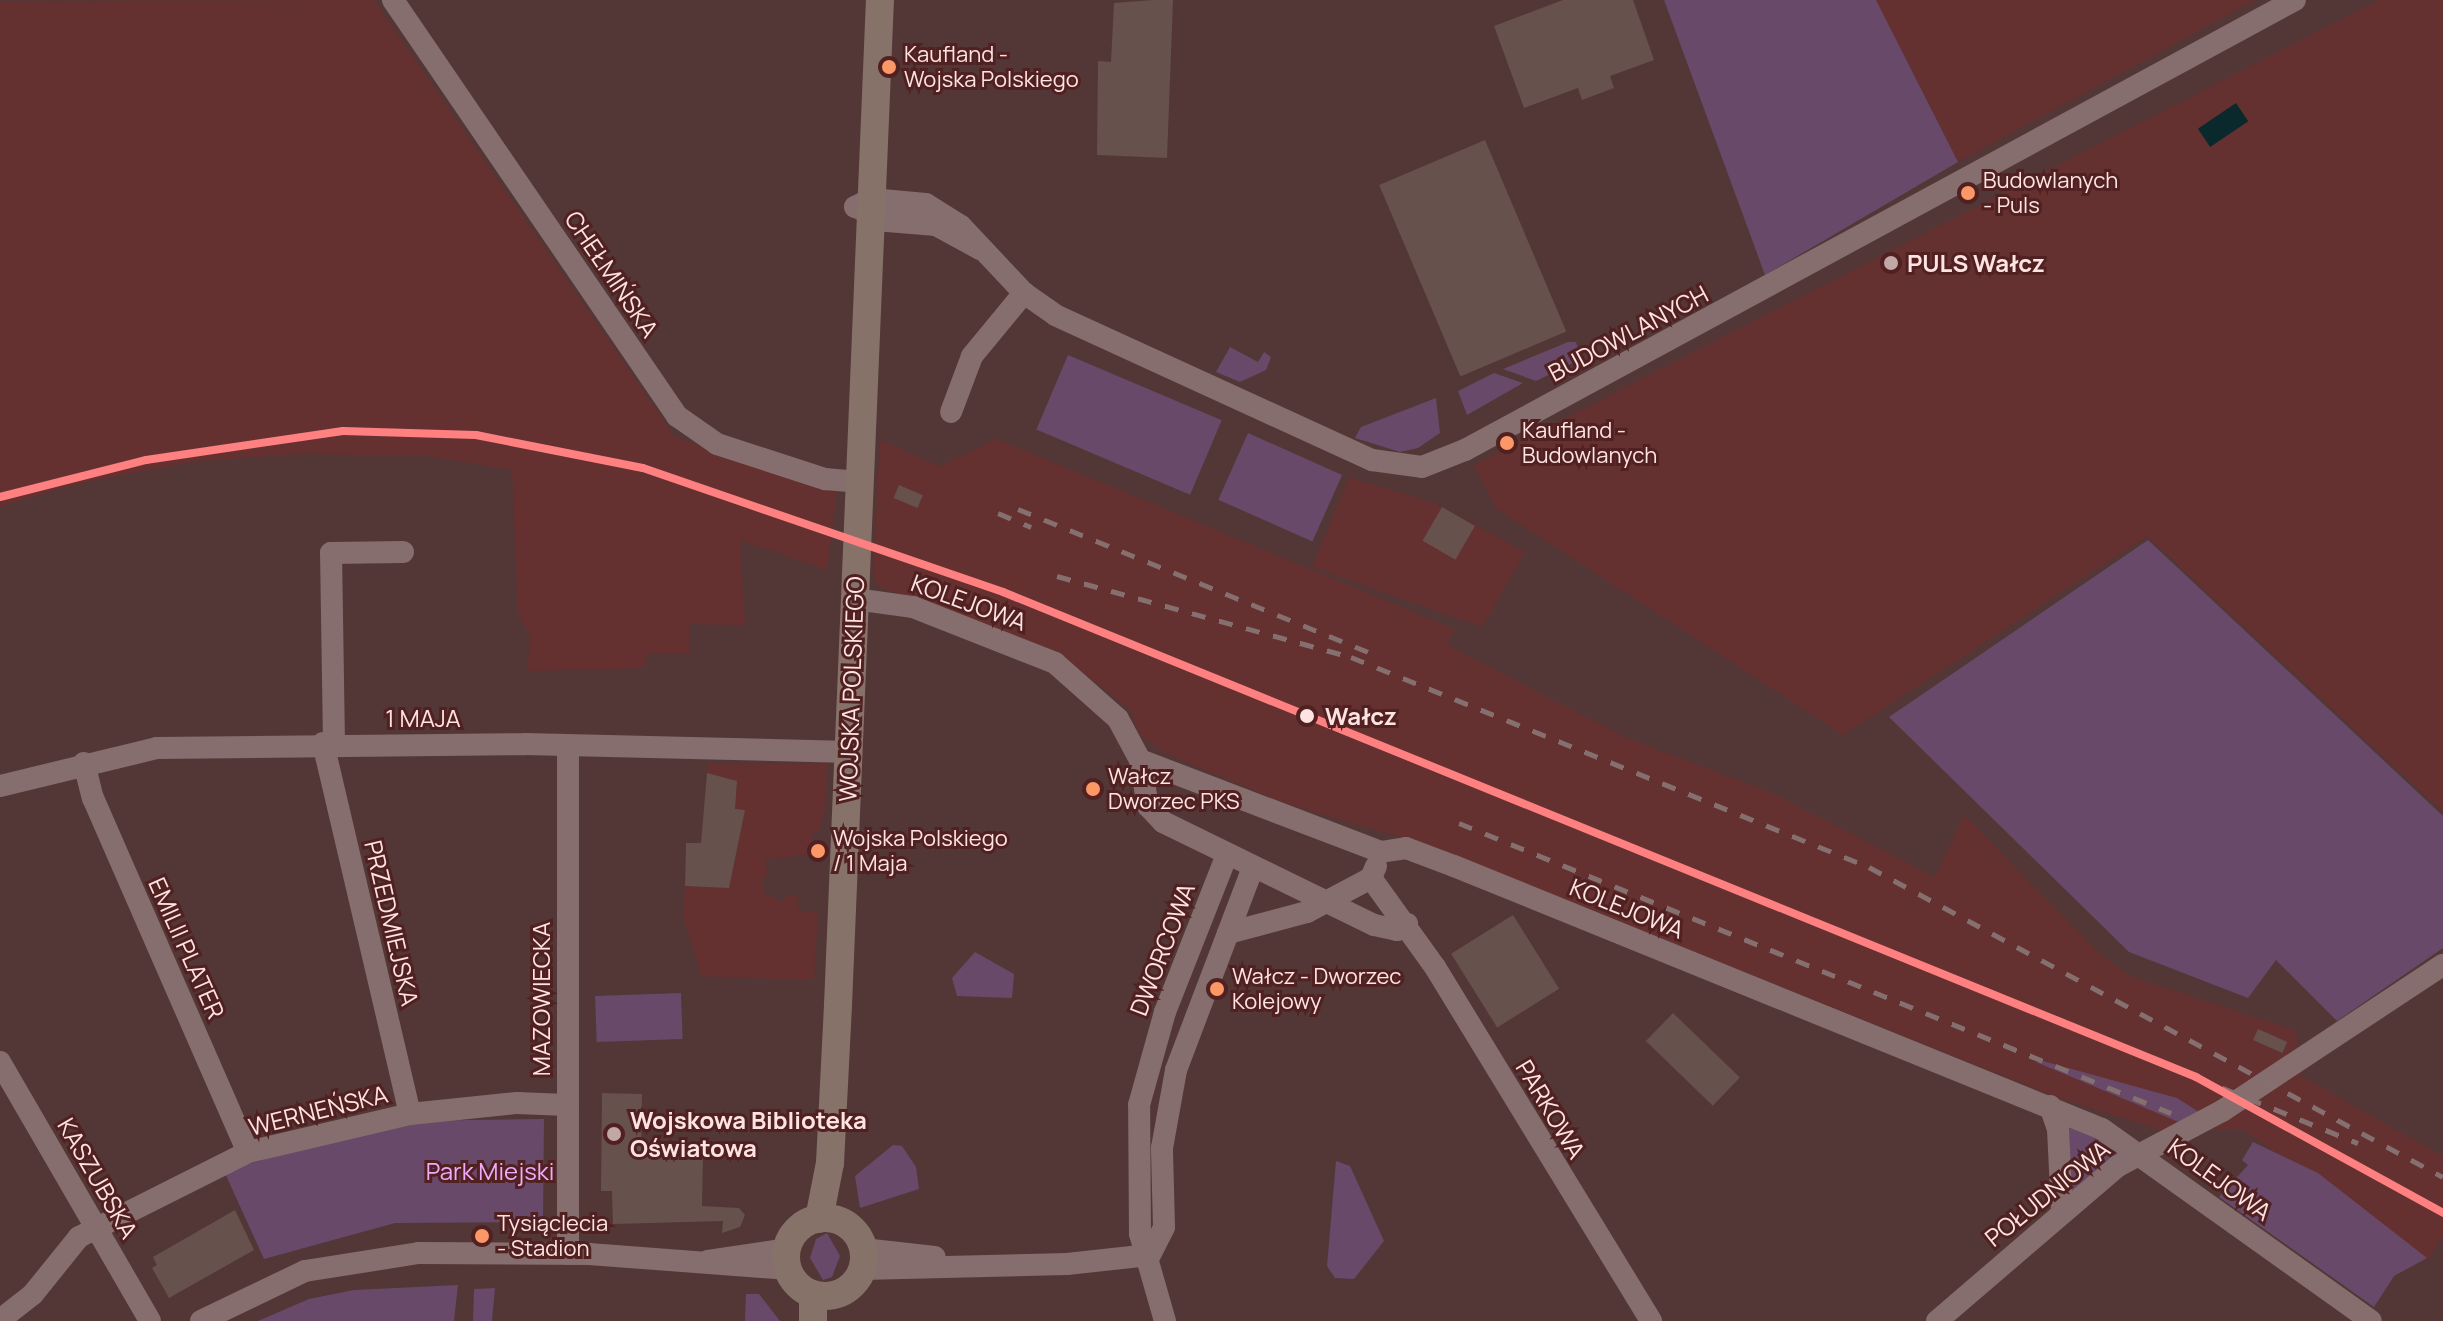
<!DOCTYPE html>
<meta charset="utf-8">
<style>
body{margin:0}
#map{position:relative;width:2443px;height:1321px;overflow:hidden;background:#523736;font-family:Manrope,sans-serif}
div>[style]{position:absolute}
.built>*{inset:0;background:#653030}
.green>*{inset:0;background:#684969;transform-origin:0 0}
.water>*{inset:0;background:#0a292c;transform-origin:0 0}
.building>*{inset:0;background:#66514d;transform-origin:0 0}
.minor>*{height:22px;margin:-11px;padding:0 11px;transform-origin:11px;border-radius:11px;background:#856e6d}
.major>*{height:28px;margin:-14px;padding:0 14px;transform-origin:14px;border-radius:14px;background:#877269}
.major>.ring{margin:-14px;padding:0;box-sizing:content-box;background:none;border:28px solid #877269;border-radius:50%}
.rail>*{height:5px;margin-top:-2.5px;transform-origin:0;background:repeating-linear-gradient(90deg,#85706f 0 14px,transparent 0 28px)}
.rail-1>*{height:8px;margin:-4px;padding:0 4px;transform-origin:4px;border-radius:4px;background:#ff8080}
.dots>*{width:22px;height:22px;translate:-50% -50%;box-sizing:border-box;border:4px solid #512121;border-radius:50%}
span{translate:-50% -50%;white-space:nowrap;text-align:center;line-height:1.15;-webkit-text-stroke:6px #512121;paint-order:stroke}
.bus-label{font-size:22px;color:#fde3e2}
.left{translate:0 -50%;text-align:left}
.poi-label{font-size:24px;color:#fde3e2;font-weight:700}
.street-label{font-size:24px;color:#fde3e2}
.stop-label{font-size:24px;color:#fde3e2;font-weight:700}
.park-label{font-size:24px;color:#efaafa}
</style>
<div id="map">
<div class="built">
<div style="clip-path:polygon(374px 0,675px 437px,837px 493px,827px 570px,740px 540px,745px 625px,689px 624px,689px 654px,646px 653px,644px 668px,527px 671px,530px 636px,518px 615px,512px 470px,429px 456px,298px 454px,197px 461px,73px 485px,0 507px,0 1px)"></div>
<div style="clip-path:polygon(1876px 0,2255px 0,1958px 162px)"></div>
<div style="clip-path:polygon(2379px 0,2443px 0,2443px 812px,2147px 536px,1843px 735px,1496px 508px,1474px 465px)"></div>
<div style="clip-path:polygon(997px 439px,1454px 629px,1447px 645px,1627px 738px,1771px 792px,1935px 877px,1964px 815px,2100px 954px,2130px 976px,2296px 1031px,2301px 1076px,2443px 1156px,2443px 1236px,2427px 1261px,2244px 1130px,2161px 1130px,2059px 1098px,1427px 845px,1284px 803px,1167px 754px,1139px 734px,1130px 709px,1063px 657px,878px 586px,873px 574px,880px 440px,939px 466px)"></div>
<div style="clip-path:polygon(1349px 477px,1437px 504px,1525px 552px,1482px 627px,1312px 567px)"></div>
<div style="clip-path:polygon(708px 764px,827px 764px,825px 810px,819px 832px,811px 833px,817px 854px,766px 859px,767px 878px,761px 878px,766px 895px,784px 902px,785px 896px,797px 896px,799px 911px,818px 911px,814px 980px,701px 976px,683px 915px,685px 886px,729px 888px,745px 810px,735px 809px,737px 781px,707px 773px)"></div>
</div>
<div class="green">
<div style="clip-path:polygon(1664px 0,1876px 0,1958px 162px,1765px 275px)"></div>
<div style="clip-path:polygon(1568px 342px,1576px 342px,1581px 359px,1536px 381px,1503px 369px)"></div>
<div style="clip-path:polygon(1230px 347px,1258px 362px,1264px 352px,1271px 357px,1266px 370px,1240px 382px,1216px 372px)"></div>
<div style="left:1068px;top:355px;width:167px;height:81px;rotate:23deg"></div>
<div style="clip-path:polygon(1494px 373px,1523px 383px,1467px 415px,1458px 391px)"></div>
<div style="clip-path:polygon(1436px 398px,1440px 433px,1418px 448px,1400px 452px,1355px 438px,1361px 427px)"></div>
<div style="left:1248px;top:433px;width:103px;height:73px;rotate:24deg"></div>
<div style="clip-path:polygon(2148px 540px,2443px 816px,2443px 948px,2337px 1021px,2276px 960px,2248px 998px,2129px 952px,1889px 717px)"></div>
<div style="clip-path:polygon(975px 952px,1014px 974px,1012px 998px,957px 996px,952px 978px)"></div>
<div style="left:681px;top:993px;width:46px;height:86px;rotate:88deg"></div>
<div style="clip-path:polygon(2043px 1061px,2177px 1098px,2199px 1112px,2181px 1123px,2036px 1062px)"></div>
<div style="clip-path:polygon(544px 1119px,543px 1222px,395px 1223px,264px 1259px,224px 1171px,398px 1121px)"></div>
<div style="clip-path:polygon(2067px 1120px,2123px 1150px,2069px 1195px)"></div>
<div style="clip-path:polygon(2253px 1142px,2318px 1173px,2427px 1258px,2394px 1276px,2374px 1307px,2219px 1197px,2248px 1165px,2242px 1160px)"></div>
<div style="clip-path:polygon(893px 1145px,902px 1146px,916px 1167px,919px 1189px,860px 1208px,855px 1176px)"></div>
<div style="clip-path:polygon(1336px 1161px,1350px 1166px,1384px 1241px,1354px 1279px,1335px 1278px,1327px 1266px)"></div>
<div style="clip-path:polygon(827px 1233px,840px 1256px,832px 1277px,823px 1280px,810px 1258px,816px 1239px)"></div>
<div style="clip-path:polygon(458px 1285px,454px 1321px,258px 1321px,309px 1299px,354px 1290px)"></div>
<div style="clip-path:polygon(495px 1288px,492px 1321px,473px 1321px,474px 1289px)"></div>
<div style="clip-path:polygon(746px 1294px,759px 1294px,780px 1321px,745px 1321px)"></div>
</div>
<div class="water">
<div style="left:2236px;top:103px;width:22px;height:46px;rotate:56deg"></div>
</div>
<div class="building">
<div style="clip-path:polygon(1153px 0,1173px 0,1167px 158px,1097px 155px,1098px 61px,1111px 62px,1114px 3px)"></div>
<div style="clip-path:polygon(1563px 0,1633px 0,1654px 60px,1610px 76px,1614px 88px,1582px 100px,1578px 88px,1524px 108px,1494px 26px)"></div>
<div style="left:1485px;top:140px;width:208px;height:115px;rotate:67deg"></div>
<div style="left:899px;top:485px;width:26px;height:14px;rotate:23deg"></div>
<div style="left:1442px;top:507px;width:38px;height:39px;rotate:30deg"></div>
<div style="clip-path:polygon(707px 773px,737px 781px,735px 809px,745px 810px,729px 888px,685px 886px,686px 843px,701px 843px)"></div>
<div style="left:1513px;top:915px;width:87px;height:73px;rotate:58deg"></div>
<div style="left:1673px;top:1013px;width:93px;height:39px;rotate:44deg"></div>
<div style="left:2258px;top:1029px;width:32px;height:12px;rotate:24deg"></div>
<div style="clip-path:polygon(602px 1093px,642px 1094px,641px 1157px,703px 1157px,702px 1206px,739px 1208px,745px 1215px,740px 1227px,722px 1233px,723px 1221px,613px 1224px,612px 1191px,601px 1191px)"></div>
<div style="clip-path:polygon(235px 1210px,254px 1250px,169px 1298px,152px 1268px,157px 1265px,153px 1257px)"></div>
</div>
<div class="minor">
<div style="left:393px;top:0;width:504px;rotate:55.68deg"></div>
<div style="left:677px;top:416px;width:49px;rotate:35deg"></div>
<div style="left:717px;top:444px;width:114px;rotate:18deg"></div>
<div style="left:825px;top:479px;width:33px;rotate:5deg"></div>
<div style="left:980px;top:249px;width:50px;rotate:-151.4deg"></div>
<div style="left:936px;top:225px;width:49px;rotate:-175.3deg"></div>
<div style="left:887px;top:221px;width:35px;rotate:-156deg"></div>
<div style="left:855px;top:207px;width:18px;rotate:-27deg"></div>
<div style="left:871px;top:199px;width:55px;rotate:5.2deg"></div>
<div style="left:926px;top:204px;width:41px;rotate:32.2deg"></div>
<div style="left:961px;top:226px;width:92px;rotate:46.8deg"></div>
<div style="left:1024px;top:293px;width:38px;rotate:35deg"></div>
<div style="left:1055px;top:315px;width:349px;rotate:24.6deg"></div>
<div style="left:1372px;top:460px;width:50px;rotate:8deg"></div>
<div style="left:1422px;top:467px;width:46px;rotate:-21.6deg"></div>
<div style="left:1465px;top:450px;width:944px;rotate:-28.47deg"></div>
<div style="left:951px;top:412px;width:60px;rotate:-69.4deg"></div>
<div style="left:972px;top:356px;width:82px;rotate:-50.5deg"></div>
<div style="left:855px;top:599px;width:59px;rotate:7.9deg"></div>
<div style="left:913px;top:607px;width:153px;rotate:21.5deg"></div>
<div style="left:1055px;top:663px;width:84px;rotate:41.6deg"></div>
<div style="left:1118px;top:719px;width:47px;rotate:61.8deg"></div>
<div style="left:1140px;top:760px;width:47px;rotate:80.1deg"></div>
<div style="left:1148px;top:806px;width:22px;rotate:47deg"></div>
<div style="left:1163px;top:822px;width:235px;rotate:26deg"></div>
<div style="left:1374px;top:925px;width:24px;rotate:12deg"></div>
<div style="left:1397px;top:930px;width:12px;rotate:-31deg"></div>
<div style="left:323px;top:743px;width:381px;rotate:76.8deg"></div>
<div style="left:334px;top:743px;width:190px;rotate:-90.9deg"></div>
<div style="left:331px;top:553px;width:72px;rotate:-0.8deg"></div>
<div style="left:568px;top:745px;width:509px;rotate:90deg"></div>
<div style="left:1140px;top:760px;width:258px;rotate:20.9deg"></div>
<div style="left:1381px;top:852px;width:25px;rotate:-9deg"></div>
<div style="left:1406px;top:848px;width:51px;rotate:20.6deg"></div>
<div style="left:1454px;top:866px;width:699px;rotate:22.09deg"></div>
<div style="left:2102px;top:1129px;width:330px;rotate:35.5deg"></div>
<div style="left:84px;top:763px;width:36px;rotate:76deg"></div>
<div style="left:93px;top:798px;width:386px;rotate:66.4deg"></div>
<div style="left:0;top:786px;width:162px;rotate:-13.6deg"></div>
<div style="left:157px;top:748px;width:368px;rotate:-0.6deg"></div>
<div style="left:525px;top:744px;width:325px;rotate:1.4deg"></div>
<div style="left:1371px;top:878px;width:110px;rotate:54.3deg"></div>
<div style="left:1435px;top:967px;width:415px;rotate:58.6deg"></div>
<div style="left:1228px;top:933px;width:82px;rotate:-14.9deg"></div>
<div style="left:1307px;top:912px;width:72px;rotate:-28deg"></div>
<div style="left:1371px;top:878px;width:13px;rotate:-67deg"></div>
<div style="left:0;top:1062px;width:299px;rotate:59.9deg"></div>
<div style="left:2050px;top:1106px;width:24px;rotate:71deg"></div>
<div style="left:2058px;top:1129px;width:82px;rotate:87.2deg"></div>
<div style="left:863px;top:1249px;width:72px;rotate:6.3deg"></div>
<div style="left:1150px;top:1255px;width:31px;rotate:-63deg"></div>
<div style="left:1164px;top:1227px;width:79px;rotate:-91.5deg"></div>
<div style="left:1162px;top:1148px;width:79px;rotate:-79.8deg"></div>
<div style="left:1176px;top:1070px;width:217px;rotate:-69.2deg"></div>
<div style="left:708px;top:1261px;width:80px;rotate:-8.6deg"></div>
<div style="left:862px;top:1269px;width:205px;rotate:-1.4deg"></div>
<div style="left:1067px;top:1264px;width:83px;rotate:-6.2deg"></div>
<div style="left:0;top:1320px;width:42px;rotate:-38.2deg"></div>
<div style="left:33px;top:1294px;width:73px;rotate:-51.1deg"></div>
<div style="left:79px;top:1237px;width:189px;rotate:-26.7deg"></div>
<div style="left:248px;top:1152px;width:166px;rotate:-13.2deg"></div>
<div style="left:410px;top:1114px;width:108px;rotate:-5.9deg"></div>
<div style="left:517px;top:1103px;width:50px;rotate:2.3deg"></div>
<div style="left:201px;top:1321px;width:115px;rotate:-25.7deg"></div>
<div style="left:305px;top:1271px;width:115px;rotate:-9deg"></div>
<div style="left:419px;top:1253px;width:170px;rotate:0.3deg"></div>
<div style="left:589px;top:1254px;width:200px;rotate:4.3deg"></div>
<div style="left:1165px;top:1321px;width:91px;rotate:-106deg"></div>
<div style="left:1140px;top:1234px;width:129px;rotate:-90.4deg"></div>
<div style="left:1139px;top:1105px;width:97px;rotate:-74.4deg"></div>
<div style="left:1165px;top:1012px;width:167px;rotate:-68.5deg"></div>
<div style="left:1937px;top:1321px;width:238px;rotate:-40.6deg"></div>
<div style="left:2118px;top:1166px;width:118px;rotate:-27.9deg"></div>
<div style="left:2222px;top:1111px;width:265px;rotate:-33.5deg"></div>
</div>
<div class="major">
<div class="ring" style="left:786px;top:1218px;width:50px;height:50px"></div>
<div style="left:819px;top:1219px;width:57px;rotate:-78.9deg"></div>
<div style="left:830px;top:1163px;width:158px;rotate:-87.1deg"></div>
<div style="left:838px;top:1005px;width:1006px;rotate:-87.61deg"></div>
<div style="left:813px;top:1321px;width:26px;rotate:-90deg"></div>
</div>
<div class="rail">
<div style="left:1018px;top:509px;width:383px;rotate:22.2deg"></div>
<div style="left:998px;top:513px;width:36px;rotate:23deg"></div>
<div style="left:1057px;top:576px;width:305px;rotate:15.4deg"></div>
<div style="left:1351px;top:657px;width:559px;rotate:22.07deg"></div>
<div style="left:1869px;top:867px;width:652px;rotate:28.37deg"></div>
<div style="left:1459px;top:823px;width:769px;rotate:22.16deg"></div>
<div style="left:2196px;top:1077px;width:175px;rotate:22.2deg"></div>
</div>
<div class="rail-1">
<div style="left:0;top:497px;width:151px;rotate:-14.2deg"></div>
<div style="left:146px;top:460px;width:199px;rotate:-8.4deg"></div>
<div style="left:343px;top:431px;width:133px;rotate:1.7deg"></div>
<div style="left:476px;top:435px;width:170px;rotate:11.2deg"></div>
<div style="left:643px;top:468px;width:381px;rotate:19deg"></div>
<div style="left:1003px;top:592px;width:1288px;rotate:22.12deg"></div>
<div style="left:2196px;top:1077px;width:282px;rotate:28.8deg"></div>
</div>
<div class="dots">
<div style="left:889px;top:67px;background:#fc9868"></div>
<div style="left:1968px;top:193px;background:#fc9868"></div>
<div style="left:1891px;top:263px;background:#c1a7a6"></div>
<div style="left:1507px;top:443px;background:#fc9868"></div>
<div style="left:1307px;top:716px;background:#fde3e2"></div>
<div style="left:1093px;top:789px;background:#fc9868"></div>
<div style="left:818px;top:851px;background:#fc9868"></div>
<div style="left:1217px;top:989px;background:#fc9868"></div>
<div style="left:614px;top:1134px;background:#c1a7a6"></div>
<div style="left:482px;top:1236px;background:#fc9868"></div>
</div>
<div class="bus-label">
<span class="left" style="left:904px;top:67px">Kaufland -<br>Wojska Polskiego</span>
<span class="left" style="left:1983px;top:193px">Budowlanych<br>- Puls</span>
<span class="left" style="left:1522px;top:443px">Kaufland -<br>Budowlanych</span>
<span class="left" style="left:1108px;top:789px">Wałcz<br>Dworzec PKS</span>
<span class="left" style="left:833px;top:851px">Wojska Polskiego<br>/ 1 Maja</span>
<span class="left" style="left:1232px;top:989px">Wałcz - Dworzec<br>Kolejowy</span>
<span class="left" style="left:497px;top:1236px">Tysiąclecia<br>- Stadion</span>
</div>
<div class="poi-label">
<span class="left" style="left:1907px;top:263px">PULS Wałcz</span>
<span class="left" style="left:630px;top:1134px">Wojskowa Biblioteka<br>Oświatowa</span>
</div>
<div class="street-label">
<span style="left:612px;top:274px;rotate:56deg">CHEŁMIŃSKA</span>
<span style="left:1628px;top:333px;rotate:-28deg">BUDOWLANYCH</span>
<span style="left:969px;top:602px;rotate:20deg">KOLEJOWA</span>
<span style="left:851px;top:689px;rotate:-88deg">WOJSKA POLSKIEGO</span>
<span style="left:423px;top:718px">1 MAJA</span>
<span style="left:1627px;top:908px;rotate:22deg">KOLEJOWA</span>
<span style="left:392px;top:923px;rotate:77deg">PRZEDMIEJSKA</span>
<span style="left:187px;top:948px;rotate:66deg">EMILII PLATER</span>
<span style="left:1162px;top:949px;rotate:-69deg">DWORCOWA</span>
<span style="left:541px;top:999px;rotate:-90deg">MAZOWIECKA</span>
<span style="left:1551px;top:1109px;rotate:59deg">PARKOWA</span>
<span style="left:318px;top:1110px;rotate:-14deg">WERNEŃSKA</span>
<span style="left:98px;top:1178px;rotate:60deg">KASZUBSKA</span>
<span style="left:2220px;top:1179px;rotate:36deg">KOLEJOWA</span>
<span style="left:2047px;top:1193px;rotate:-39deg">POŁUDNIOWA</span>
</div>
<div class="stop-label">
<span class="left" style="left:1325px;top:716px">Wałcz</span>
</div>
<div class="park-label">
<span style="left:490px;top:1171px">Park Miejski</span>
</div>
</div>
